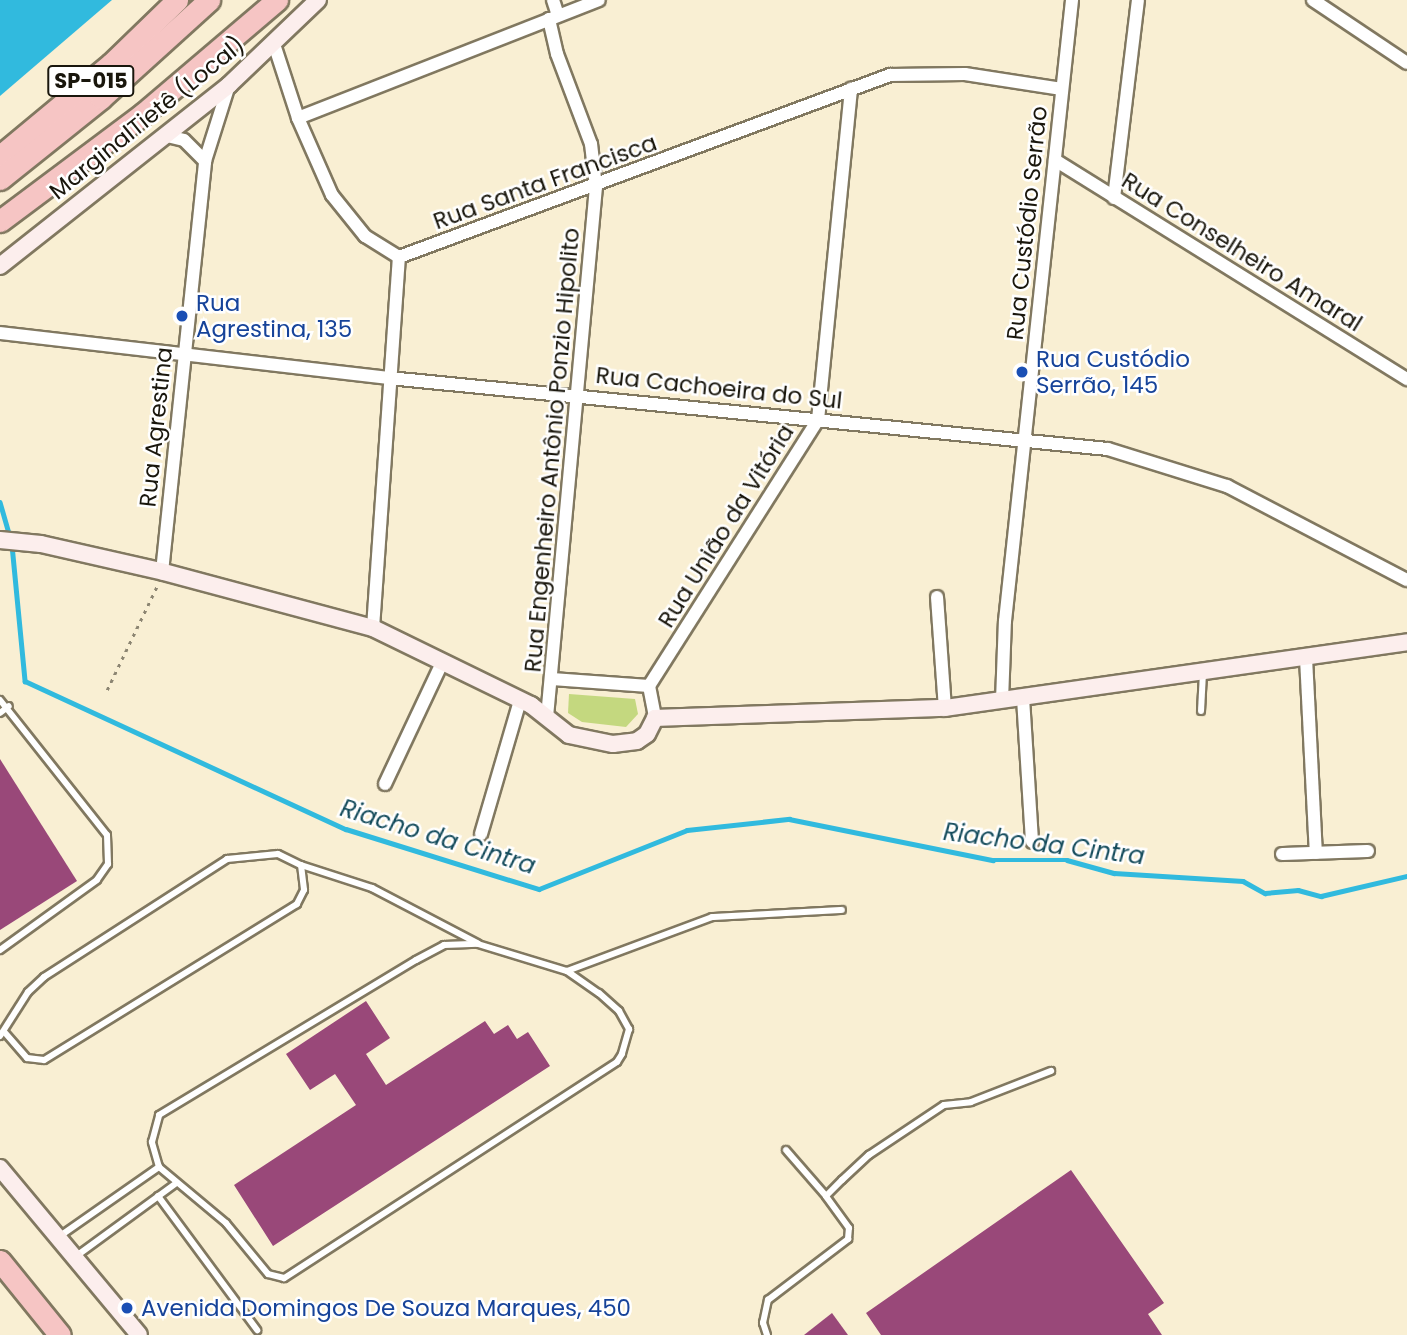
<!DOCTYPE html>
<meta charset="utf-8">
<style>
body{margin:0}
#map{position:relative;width:1407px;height:1335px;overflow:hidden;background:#f9efd3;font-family:Poppins,sans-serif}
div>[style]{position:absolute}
.green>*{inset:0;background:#c4d87f}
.water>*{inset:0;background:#31bade}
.stream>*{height:4.5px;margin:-2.25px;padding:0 2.25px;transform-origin:2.25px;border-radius:2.25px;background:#31bade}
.building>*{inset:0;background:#994879}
.path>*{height:2.5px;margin-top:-1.25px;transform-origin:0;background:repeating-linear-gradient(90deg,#8c8572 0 3.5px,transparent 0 8.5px)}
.roads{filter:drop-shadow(2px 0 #817860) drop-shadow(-2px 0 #817860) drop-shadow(0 2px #817860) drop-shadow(0 -2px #817860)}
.lane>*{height:6px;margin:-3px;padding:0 3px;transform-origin:3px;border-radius:3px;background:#fff}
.street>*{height:12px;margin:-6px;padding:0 6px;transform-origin:6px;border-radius:6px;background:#fff}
.secondary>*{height:16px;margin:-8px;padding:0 8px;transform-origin:8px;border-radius:8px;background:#fceeed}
.highway>*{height:21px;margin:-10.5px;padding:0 10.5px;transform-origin:10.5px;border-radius:10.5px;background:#f6c5c4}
.dots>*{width:19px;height:19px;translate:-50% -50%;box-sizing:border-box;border:4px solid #fff;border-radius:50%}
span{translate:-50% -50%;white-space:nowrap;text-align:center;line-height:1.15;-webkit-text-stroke:5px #fff;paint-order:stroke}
.shield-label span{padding:2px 5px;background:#fff;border:2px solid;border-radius:5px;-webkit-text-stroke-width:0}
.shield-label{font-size:21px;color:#19160c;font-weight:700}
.street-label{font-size:23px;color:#19160c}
.transit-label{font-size:23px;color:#164399}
.left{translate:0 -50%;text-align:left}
.water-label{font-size:24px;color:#154c5c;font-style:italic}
</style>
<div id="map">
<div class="green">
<div style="clip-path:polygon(569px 694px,635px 699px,638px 714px,626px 727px,582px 722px,568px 713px)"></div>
</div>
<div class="water">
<div style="clip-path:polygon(0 0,112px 0,0 96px)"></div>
</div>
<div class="stream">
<div style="left:0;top:502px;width:36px;rotate:74deg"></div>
<div style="left:12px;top:545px;width:137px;rotate:84.5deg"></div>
<div style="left:25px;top:681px;width:353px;rotate:24.8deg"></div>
<div style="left:346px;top:829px;width:202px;rotate:17.3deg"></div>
<div style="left:539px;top:889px;width:159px;rotate:-21.7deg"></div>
<div style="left:687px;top:830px;width:103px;rotate:-6.2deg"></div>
<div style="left:789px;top:819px;width:208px;rotate:11.4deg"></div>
<div style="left:993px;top:860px;width:74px"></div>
<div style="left:1067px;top:860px;width:49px;rotate:15.5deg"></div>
<div style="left:1114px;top:873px;width:129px;rotate:3.5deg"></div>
<div style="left:1243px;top:881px;width:25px;rotate:29deg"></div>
<div style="left:1265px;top:893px;width:33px;rotate:-5deg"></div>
<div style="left:1298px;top:890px;width:24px;rotate:15deg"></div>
<div style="left:1321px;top:896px;width:88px;rotate:-13.1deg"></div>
</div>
<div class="building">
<div style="clip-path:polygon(0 759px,77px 881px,0 930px)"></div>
<div style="clip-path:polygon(366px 1001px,390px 1038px,366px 1054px,386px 1085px,485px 1021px,494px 1034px,508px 1025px,517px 1039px,528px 1032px,550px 1066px,273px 1246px,234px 1185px,356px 1105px,335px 1074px,310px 1090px,286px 1054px)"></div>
<div style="clip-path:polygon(1071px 1170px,1164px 1303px,1148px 1314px,1162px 1335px,881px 1335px,866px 1313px)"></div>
<div style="clip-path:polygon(832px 1313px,848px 1335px,804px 1335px)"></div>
</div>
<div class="path">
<div style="left:107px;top:690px;width:118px;rotate:-64.3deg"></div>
</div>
<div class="roads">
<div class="lane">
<div style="left:0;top:700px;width:172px;rotate:51.6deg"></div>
<div style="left:107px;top:835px;width:29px;rotate:88deg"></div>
<div style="left:108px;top:864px;width:19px;rotate:125deg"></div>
<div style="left:97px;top:880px;width:120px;rotate:144.2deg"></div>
<div style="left:1201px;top:711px;width:37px;rotate:-87deg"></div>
<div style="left:0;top:713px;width:11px;rotate:-38deg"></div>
<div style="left:301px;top:865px;width:75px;rotate:17.9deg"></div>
<div style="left:372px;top:888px;width:119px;rotate:27.6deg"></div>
<div style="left:478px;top:944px;width:93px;rotate:16.9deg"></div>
<div style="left:567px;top:971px;width:39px;rotate:35deg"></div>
<div style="left:599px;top:993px;width:27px;rotate:42deg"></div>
<div style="left:619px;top:1011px;width:21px;rotate:61deg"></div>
<div style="left:629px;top:1029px;width:26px;rotate:106deg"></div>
<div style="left:622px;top:1054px;width:9px;rotate:122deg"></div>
<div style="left:617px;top:1062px;width:397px;rotate:147deg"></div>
<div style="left:284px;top:1278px;width:16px;rotate:-166deg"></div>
<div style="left:268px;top:1274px;width:66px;rotate:-129.5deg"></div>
<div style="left:226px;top:1223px;width:87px;rotate:-140.1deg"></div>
<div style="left:159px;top:1167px;width:26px;rotate:-106deg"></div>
<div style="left:152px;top:1142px;width:28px;rotate:-75deg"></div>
<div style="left:159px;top:1115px;width:300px;rotate:-31.1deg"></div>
<div style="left:416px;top:960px;width:32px;rotate:-28deg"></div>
<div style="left:444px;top:945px;width:34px;rotate:-2deg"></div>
<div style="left:567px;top:971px;width:155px;rotate:-20.4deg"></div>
<div style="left:712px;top:917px;width:130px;rotate:-3.1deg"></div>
<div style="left:0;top:1036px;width:52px;rotate:-57.5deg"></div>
<div style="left:28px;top:992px;width:22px;rotate:-43deg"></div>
<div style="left:44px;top:977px;width:218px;rotate:-32.8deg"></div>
<div style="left:227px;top:859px;width:51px;rotate:-5.6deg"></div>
<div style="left:278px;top:854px;width:25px;rotate:26deg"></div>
<div style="left:301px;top:865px;width:25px;rotate:83deg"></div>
<div style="left:304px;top:890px;width:16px;rotate:117deg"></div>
<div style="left:297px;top:904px;width:297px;rotate:148.3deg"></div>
<div style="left:44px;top:1060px;width:17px;rotate:-173deg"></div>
<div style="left:27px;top:1058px;width:33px;rotate:-131deg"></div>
<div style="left:786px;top:1150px;width:61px;rotate:49deg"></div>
<div style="left:158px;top:1196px;width:167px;rotate:53.5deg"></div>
<div style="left:60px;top:1236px;width:121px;rotate:-34.9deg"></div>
<div style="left:75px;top:1257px;width:124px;rotate:-36.1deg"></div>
<div style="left:767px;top:1335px;width:13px;rotate:-108deg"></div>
<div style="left:763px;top:1323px;width:24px;rotate:-78deg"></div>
<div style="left:768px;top:1300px;width:101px;rotate:-37.3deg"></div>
<div style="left:848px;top:1239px;width:11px;rotate:-85deg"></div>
<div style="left:849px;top:1228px;width:39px;rotate:-126deg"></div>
<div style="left:826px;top:1196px;width:23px;rotate:-45deg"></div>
<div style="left:842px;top:1180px;width:37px;rotate:-43deg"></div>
<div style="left:869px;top:1155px;width:90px;rotate:-33.7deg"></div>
<div style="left:944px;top:1105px;width:27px;rotate:-6deg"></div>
<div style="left:971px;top:1102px;width:86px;rotate:-21.2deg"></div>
</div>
<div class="street">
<div style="left:553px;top:0;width:16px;rotate:72deg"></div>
<div style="left:1313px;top:0;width:113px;rotate:33.8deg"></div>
<div style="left:274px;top:44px;width:78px;rotate:72deg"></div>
<div style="left:298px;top:118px;width:84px;rotate:66.2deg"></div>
<div style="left:332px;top:195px;width:53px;rotate:51.2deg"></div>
<div style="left:365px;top:236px;width:40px;rotate:32deg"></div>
<div style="left:298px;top:118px;width:323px;rotate:-21.4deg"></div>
<div style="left:167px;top:136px;width:17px;rotate:13deg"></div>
<div style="left:184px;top:140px;width:30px;rotate:45deg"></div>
<div style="left:1055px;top:160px;width:415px;rotate:31.9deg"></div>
<div style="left:1114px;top:198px;width:199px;rotate:-83.1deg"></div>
<div style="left:399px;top:257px;width:524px;rotate:-20.34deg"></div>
<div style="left:890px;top:75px;width:75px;rotate:-0.8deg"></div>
<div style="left:965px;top:74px;width:98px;rotate:8.8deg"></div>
<div style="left:0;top:333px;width:392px;rotate:6.6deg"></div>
<div style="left:389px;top:378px;width:722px;rotate:5.64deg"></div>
<div style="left:1108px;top:449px;width:125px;rotate:17.3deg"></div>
<div style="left:1227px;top:486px;width:203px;rotate:27.6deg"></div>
<div style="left:162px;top:572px;width:413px;rotate:-84deg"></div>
<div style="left:205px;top:161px;width:80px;rotate:-72.5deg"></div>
<div style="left:937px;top:597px;width:111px;rotate:85.9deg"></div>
<div style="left:373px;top:628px;width:372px;rotate:-86deg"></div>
<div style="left:1306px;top:658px;width:195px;rotate:87.1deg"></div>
<div style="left:552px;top:679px;width:97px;rotate:4.1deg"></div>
<div style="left:649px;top:686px;width:33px;rotate:79deg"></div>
<div style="left:649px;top:686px;width:315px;rotate:-57.6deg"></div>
<div style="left:818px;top:420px;width:333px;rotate:-84.3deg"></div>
<div style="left:1023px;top:698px;width:144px;rotate:86.4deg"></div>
<div style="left:1002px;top:701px;width:80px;rotate:-87.9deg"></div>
<div style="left:1005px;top:621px;width:625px;rotate:-83.84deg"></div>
<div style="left:547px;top:717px;width:532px;rotate:-84.72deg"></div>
<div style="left:596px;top:187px;width:43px;rotate:-96.6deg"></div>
<div style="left:591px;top:144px;width:96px;rotate:-110.7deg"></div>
<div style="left:557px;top:54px;width:36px;rotate:-103deg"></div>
<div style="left:385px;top:784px;width:134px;rotate:-64.8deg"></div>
<div style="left:481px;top:834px;width:139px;rotate:-73.7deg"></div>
<div style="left:1282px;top:854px;width:86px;rotate:-2deg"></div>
</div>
<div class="secondary">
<div style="left:0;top:266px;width:292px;rotate:-38.3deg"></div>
<div style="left:229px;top:85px;width:123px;rotate:-43.7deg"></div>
<div style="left:0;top:540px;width:41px;rotate:5.6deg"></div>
<div style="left:41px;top:544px;width:126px;rotate:12.8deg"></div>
<div style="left:164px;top:572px;width:216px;rotate:15deg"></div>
<div style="left:373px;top:628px;width:176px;rotate:26deg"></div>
<div style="left:531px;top:705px;width:48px;rotate:38.3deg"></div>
<div style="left:569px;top:735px;width:45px;rotate:11.6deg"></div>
<div style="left:613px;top:744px;width:24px;rotate:-7deg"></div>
<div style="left:637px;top:741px;width:12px;rotate:-35deg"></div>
<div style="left:647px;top:734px;width:18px;rotate:-63deg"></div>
<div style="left:655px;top:718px;width:290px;rotate:-2deg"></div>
<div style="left:945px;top:708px;width:467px;rotate:-8.1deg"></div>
<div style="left:0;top:1168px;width:217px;rotate:50.2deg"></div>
</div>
<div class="highway">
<div style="left:0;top:156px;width:144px;rotate:-39.7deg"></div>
<div style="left:111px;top:64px;width:92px;rotate:-44.1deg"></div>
<div style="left:0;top:179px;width:129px;rotate:-38.7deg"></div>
<div style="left:101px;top:98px;width:146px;rotate:-42.2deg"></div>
<div style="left:0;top:221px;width:179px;rotate:-36.8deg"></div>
<div style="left:143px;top:114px;width:176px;rotate:-40.4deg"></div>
<div style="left:0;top:1261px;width:95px;rotate:51deg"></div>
</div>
</div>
<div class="dots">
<div style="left:182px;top:316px;background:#1a4fb4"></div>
<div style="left:1022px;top:372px;background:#1a4fb4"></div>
<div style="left:127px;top:1308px;background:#1a4fb4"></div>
</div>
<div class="shield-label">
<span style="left:91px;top:81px">SP-015</span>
</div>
<div class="street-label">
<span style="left:147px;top:118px;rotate:-39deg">MarginalTietê (Local)</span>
<span style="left:545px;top:182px;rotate:-20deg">Rua Santa Francisca</span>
<span style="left:1027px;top:223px;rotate:-84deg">Rua Custódio Serrão</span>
<span style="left:1242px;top:252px;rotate:32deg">Rua Conselheiro Amaral</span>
<span style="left:719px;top:388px;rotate:6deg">Rua Cachoeira do Sul</span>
<span style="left:156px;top:427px;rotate:-84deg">Rua Agrestina</span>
<span style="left:552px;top:450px;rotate:-85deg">Rua Engenheiro Antônio Ponzio Hipolito</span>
<span style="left:726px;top:526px;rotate:-58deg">Rua União da Vitória</span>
</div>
<div class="transit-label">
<span class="left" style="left:196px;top:316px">Rua<br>Agrestina, 135</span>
<span class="left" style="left:1036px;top:372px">Rua Custódio<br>Serrão, 145</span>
<span class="left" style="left:141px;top:1308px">Avenida Domingos De Souza Marques, 450</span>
</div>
<div class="water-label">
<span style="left:438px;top:837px;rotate:17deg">Riacho da Cintra</span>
<span style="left:1044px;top:844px;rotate:7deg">Riacho da Cintra</span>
</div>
</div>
